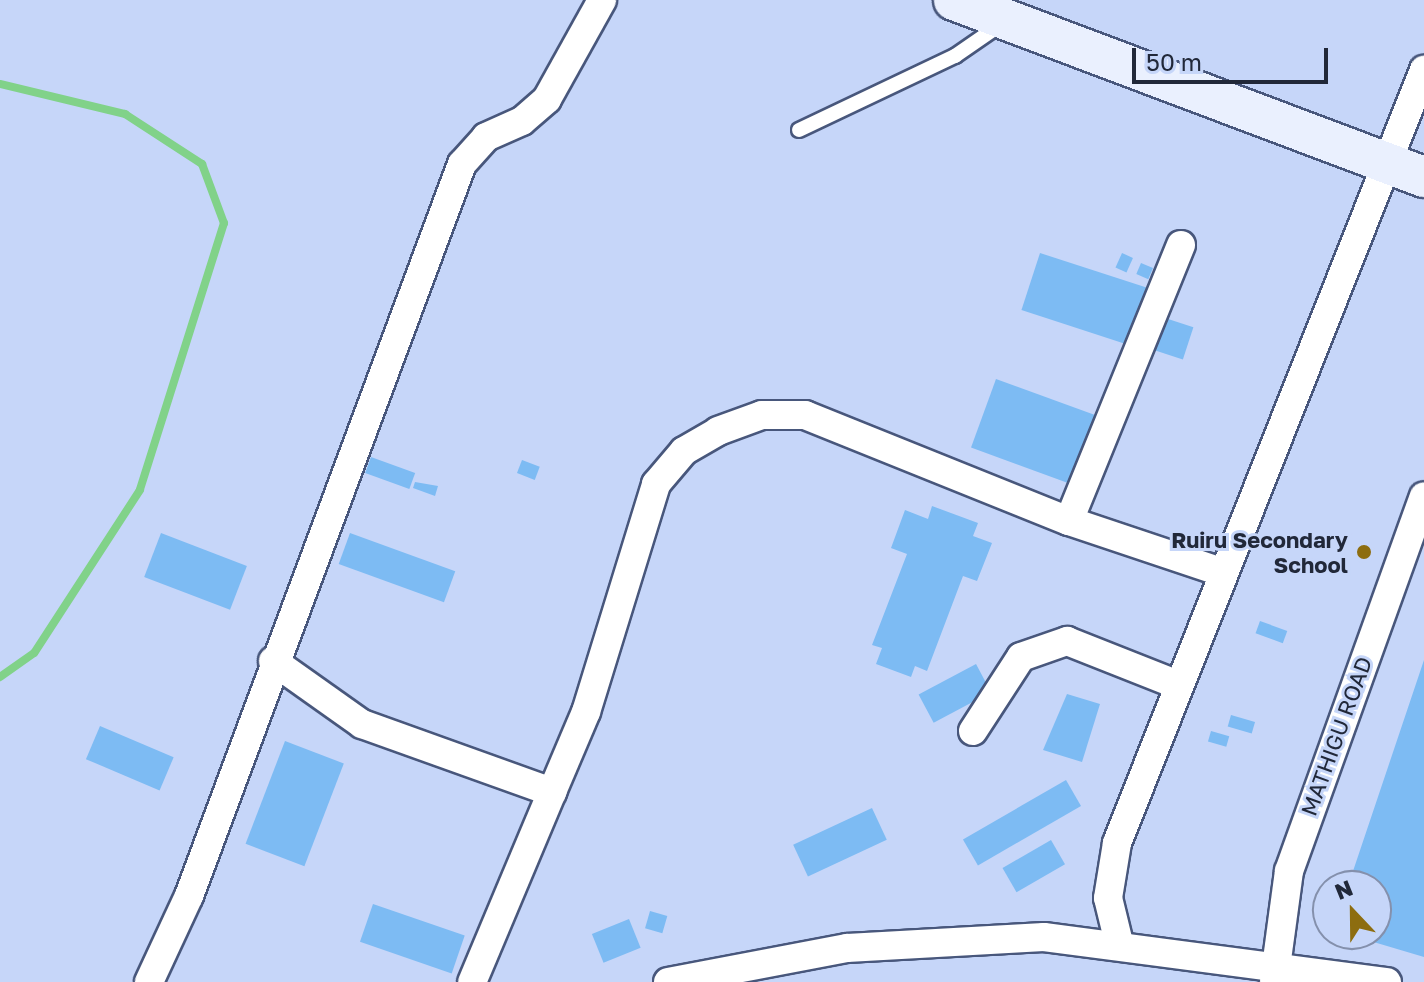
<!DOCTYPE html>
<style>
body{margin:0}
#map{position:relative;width:1424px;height:982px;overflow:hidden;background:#c6d6f9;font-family:"Golos Text",sans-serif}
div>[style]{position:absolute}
.stream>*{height:8px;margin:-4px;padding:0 4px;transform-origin:4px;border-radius:4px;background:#81d289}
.building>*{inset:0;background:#7dbbf3;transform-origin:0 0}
.roads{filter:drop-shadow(2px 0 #48577c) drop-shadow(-2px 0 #48577c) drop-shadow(0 2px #48577c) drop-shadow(0 -2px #48577c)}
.service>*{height:14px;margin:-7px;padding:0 7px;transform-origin:7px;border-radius:7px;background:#fff}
.minor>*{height:28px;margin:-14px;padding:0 14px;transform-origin:14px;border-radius:14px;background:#fff}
.secondary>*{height:40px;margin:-20px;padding:0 20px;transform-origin:20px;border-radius:20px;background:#eaf0fe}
.dots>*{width:22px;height:22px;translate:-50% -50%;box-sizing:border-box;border:4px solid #c6d6f9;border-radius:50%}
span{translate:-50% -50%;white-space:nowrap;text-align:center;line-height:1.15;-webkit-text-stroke:6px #c6d6f9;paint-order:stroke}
.poi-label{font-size:22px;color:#212839;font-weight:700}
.right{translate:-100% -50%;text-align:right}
.street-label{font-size:22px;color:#212839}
.north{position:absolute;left:1312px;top:870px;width:80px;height:80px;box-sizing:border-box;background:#c6d6f9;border:2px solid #8490ac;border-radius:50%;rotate:338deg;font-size:22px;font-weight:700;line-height:32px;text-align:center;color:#212839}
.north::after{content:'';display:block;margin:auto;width:28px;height:36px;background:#8d6d10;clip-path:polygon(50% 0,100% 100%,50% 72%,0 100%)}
.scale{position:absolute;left:1132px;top:48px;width:196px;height:36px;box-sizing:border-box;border:4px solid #212839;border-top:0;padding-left:10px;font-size:24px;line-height:28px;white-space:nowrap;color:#212839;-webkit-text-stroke:6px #c6d6f9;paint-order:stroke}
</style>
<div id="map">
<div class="stream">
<div style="left:0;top:84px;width:129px;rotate:13.5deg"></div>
<div style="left:125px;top:114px;width:92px;rotate:33deg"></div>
<div style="left:202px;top:164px;width:63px;rotate:69.6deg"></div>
<div style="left:224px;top:223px;width:280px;rotate:107.5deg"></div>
<div style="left:140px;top:490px;width:194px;rotate:123deg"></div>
<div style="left:34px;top:653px;width:42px;rotate:144.8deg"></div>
</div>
<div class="building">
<div style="left:1040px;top:253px;width:116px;height:60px;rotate:18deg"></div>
<div style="left:1122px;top:253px;width:12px;height:16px;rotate:24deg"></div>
<div style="left:1141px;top:263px;width:13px;height:12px;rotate:23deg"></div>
<div style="left:1162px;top:317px;width:33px;height:34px;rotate:18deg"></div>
<div style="left:996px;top:379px;width:109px;height:73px;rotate:20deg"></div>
<div style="left:371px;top:457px;width:47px;height:17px;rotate:20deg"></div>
<div style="left:522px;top:460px;width:19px;height:14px;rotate:21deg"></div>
<div style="clip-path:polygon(415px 482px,438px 486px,435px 496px,413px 488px)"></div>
<div style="clip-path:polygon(932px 506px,978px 523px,973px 536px,992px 543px,977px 581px,963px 576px,927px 671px,915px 666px,911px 677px,876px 664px,882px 648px,872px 645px,907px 554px,891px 548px,905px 510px,928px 519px)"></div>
<div style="left:161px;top:533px;width:92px;height:47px;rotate:21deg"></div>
<div style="left:350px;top:533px;width:112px;height:33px;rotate:20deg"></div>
<div style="left:1260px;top:621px;width:29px;height:13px;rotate:20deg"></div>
<div style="clip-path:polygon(1424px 660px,1424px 957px,1350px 935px,1376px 934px,1376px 886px,1348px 886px)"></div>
<div style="left:976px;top:664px;width:32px;height:65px;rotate:62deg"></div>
<div style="clip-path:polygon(1067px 694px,1100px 704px,1082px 762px,1043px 750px)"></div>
<div style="left:1231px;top:715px;width:25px;height:12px;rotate:16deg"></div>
<div style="left:100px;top:726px;width:80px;height:36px;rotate:23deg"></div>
<div style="left:1211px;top:731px;width:19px;height:11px;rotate:16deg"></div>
<div style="left:285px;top:741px;width:63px;height:110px;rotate:21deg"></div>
<div style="left:1066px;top:780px;width:30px;height:119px;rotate:60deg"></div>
<div style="left:872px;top:808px;width:35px;height:87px;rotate:65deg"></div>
<div style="left:1051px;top:840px;width:28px;height:56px;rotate:60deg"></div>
<div style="left:373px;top:904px;width:97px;height:40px;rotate:19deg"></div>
<div style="left:650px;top:911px;width:18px;height:18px;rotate:16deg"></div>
<div style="left:629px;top:919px;width:31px;height:40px;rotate:68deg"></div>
</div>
<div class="roads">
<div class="service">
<div style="left:799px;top:130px;width:173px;rotate:-25.4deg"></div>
<div style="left:955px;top:56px;width:55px;rotate:-34.6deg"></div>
</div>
<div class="minor">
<div style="left:1181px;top:245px;width:298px;rotate:112.1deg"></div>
<div style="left:1069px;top:521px;width:163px;rotate:18.5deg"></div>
<div style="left:273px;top:661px;width:109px;rotate:35.3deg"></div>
<div style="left:362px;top:724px;width:202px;rotate:19.7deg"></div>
<div style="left:552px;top:792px;width:206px;rotate:112.8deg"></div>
<div style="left:973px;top:731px;width:88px;rotate:-57deg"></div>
<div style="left:1021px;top:657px;width:49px;rotate:-19.2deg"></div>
<div style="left:1067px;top:641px;width:119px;rotate:21.6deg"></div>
<div style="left:552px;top:792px;width:87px;rotate:-67deg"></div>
<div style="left:586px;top:712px;width:239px;rotate:-72.9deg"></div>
<div style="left:656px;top:484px;width:43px;rotate:-49.7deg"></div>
<div style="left:684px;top:451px;width:39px;rotate:-30deg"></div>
<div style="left:718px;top:431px;width:47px;rotate:-20deg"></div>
<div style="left:762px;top:415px;width:43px"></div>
<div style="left:805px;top:415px;width:284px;rotate:21.9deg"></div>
<div style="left:1119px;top:943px;width:46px;rotate:-103.7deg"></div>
<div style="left:1108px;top:898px;width:56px;rotate:-80.7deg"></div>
<div style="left:1117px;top:843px;width:832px;rotate:-68.34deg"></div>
<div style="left:149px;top:982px;width:95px;rotate:-65.1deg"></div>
<div style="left:189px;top:896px;width:781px;rotate:-69.55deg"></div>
<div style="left:462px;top:164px;width:36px;rotate:-48deg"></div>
<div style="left:486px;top:137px;width:39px;rotate:-24deg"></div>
<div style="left:522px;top:121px;width:33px;rotate:-41deg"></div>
<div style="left:547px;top:99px;width:113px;rotate:-60.9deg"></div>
<div style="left:668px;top:982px;width:182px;rotate:-10.8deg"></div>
<div style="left:847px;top:948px;width:197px;rotate:-3.2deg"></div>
<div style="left:1044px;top:937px;width:346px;rotate:7.5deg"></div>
<div style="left:1274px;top:982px;width:112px;rotate:-82.3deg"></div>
<div style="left:1289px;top:871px;width:398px;rotate:-70.2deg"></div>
</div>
<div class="secondary">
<div style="left:954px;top:0;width:502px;rotate:20.64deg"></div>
</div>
</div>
<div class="dots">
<div style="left:1364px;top:552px;background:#8d6d10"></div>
</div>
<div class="poi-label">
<span class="right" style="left:1348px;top:552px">Ruiru Secondary<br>School</span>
</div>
<div class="street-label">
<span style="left:1336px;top:736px;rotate:-70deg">MATHIGU ROAD</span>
</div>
<div class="north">N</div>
<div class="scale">50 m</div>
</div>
